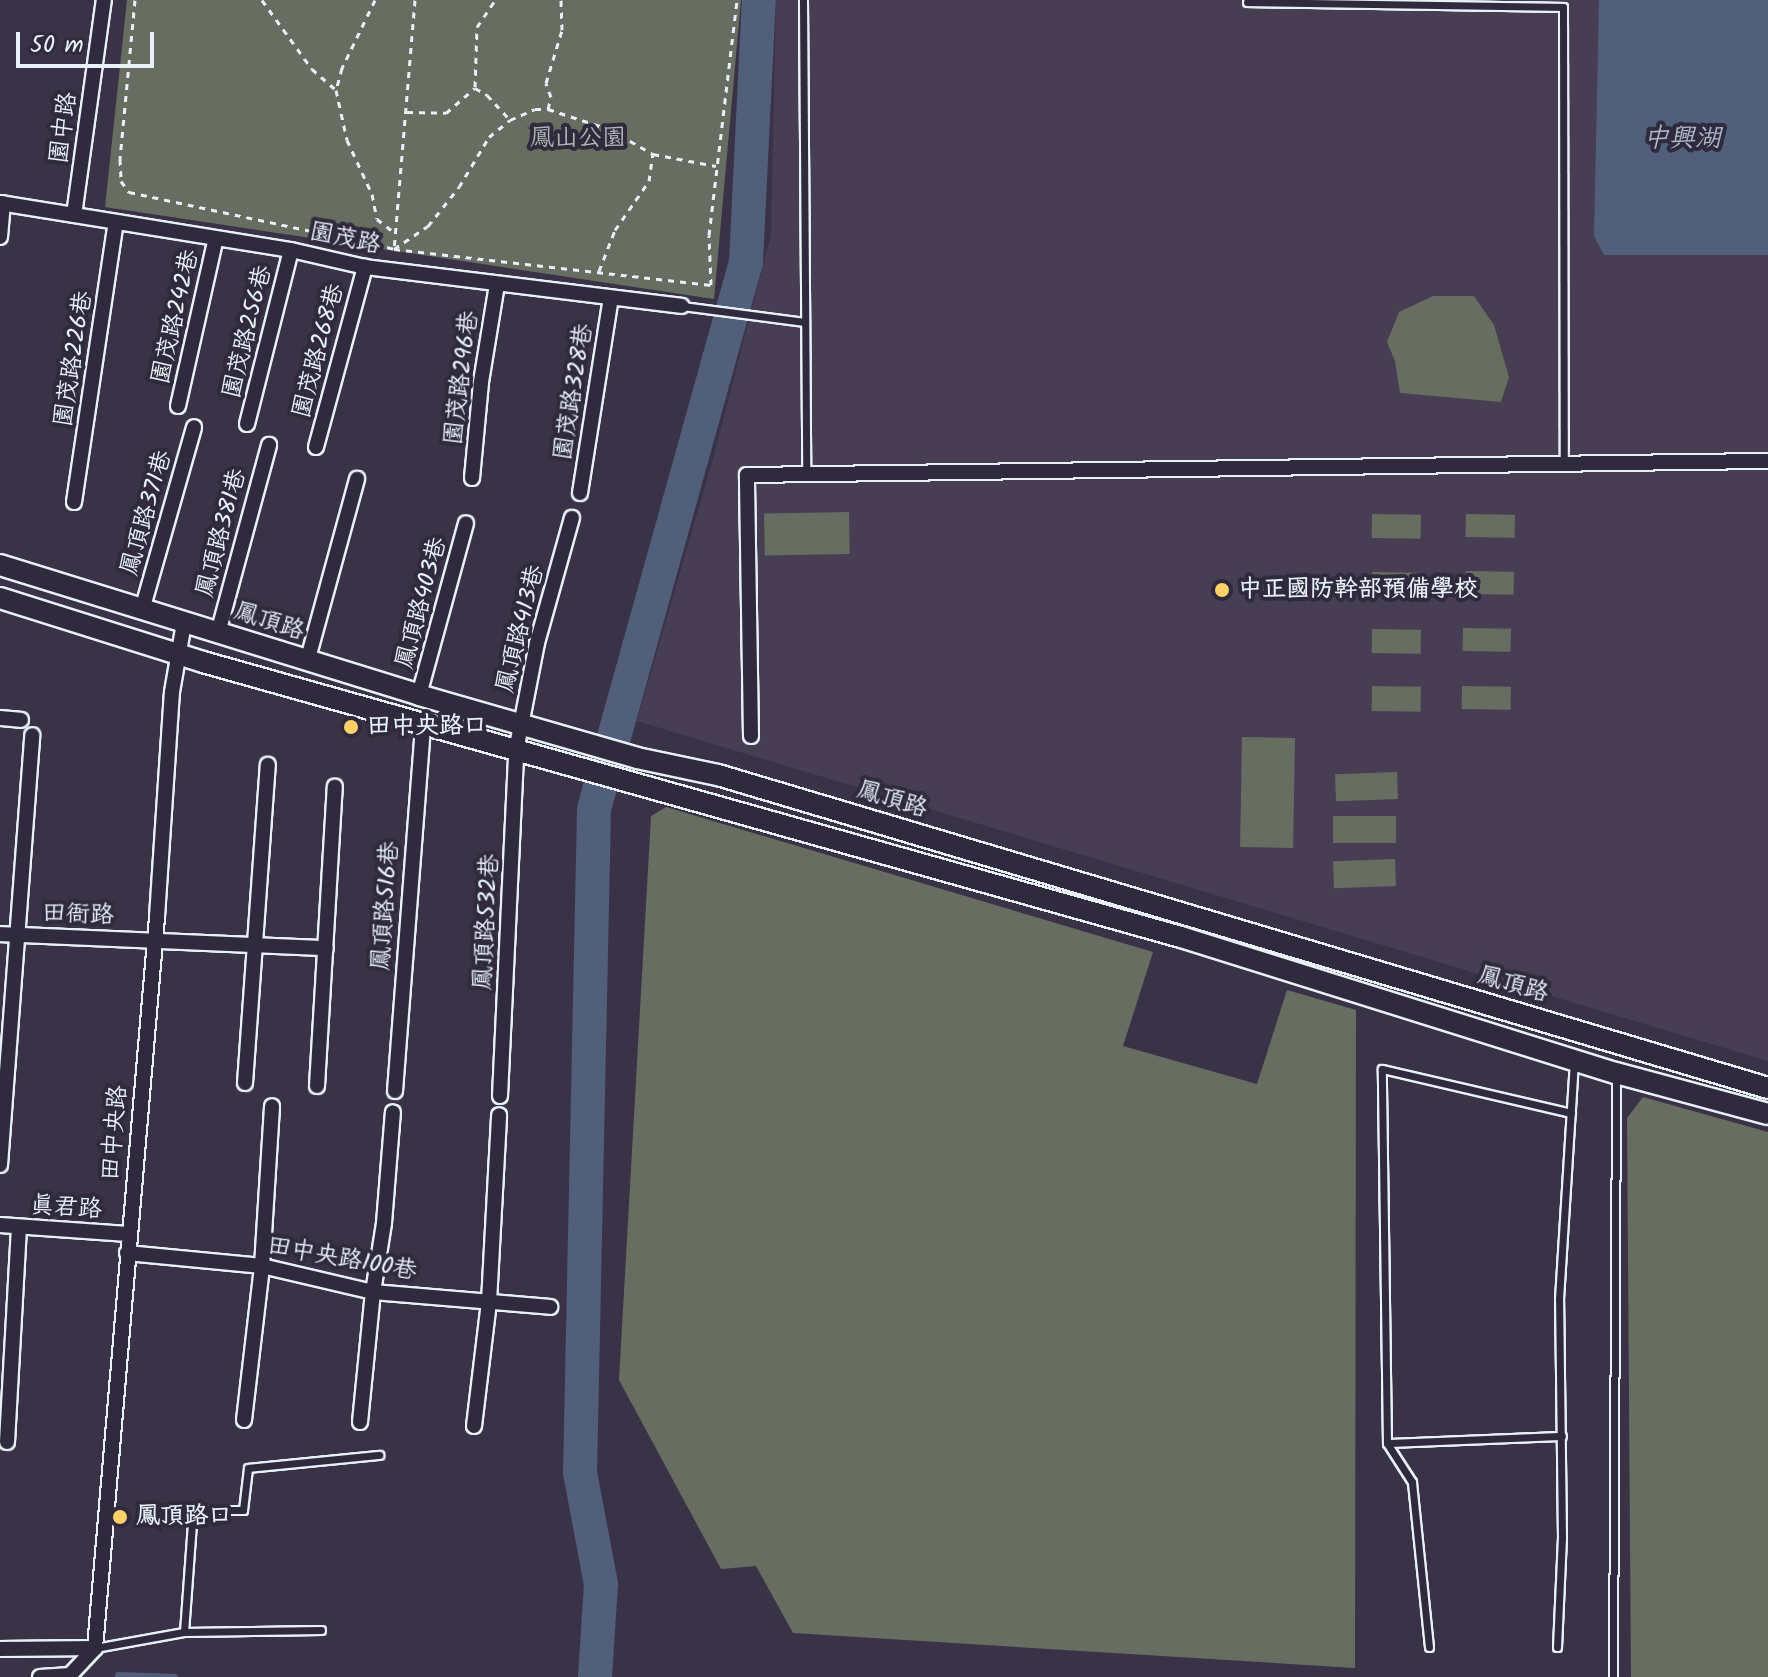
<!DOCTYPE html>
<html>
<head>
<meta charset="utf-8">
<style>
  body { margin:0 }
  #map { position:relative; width:1768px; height:1677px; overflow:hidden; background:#3a3347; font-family:Kalam,"LXGW WenKai TC",sans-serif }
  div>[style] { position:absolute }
  .built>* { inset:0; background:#473e54 }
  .green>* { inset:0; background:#676d60; transform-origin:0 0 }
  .water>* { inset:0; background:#515f7a }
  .stream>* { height:6px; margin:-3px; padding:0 3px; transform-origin:3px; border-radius:3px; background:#515f7a }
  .river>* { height:34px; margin:-17px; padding:0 17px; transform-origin:17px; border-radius:17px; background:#515f7a }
  .path>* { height:3px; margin-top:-1.5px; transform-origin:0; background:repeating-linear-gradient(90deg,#e8f1f8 0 6px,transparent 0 12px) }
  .roads { filter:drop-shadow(2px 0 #e8f1f8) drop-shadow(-2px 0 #e8f1f8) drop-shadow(0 2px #e8f1f8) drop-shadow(0 -2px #e8f1f8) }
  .service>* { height:7px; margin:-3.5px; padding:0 3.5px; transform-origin:3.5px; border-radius:3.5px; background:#2f2a3d }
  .minor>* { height:14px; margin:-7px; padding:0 7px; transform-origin:7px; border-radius:7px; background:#2f2a3d }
  .secondary>* { height:20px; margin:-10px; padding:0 10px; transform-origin:10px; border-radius:10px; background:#2f2a3d }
  .dots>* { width:22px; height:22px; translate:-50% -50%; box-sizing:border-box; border:4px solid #2f2a3d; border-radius:50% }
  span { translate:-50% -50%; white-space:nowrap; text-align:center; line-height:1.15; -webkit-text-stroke:8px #2f2a3d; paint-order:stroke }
  .street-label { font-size:24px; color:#e8f1f8 }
  .park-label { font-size:24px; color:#aeb6b4 }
  .poi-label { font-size:24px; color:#e8f1f8; font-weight:700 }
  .left { translate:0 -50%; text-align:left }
  .water-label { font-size:26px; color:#acb7c6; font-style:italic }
  .scale { position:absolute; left:16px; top:32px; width:138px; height:36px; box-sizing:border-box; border:4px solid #e8f1f8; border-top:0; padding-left:10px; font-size:24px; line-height:28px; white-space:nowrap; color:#e8f1f8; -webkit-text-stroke:6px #2f2a3d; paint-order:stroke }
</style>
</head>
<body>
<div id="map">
  <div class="built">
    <div style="clip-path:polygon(776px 0,1768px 0,1768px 1061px,637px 721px,713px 459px,771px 235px)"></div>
  </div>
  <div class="green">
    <div style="clip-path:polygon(127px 0,741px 0,714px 299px,105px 207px)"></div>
    <div style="clip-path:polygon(1433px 296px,1474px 296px,1494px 325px,1509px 377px,1501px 402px,1400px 393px,1395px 361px,1387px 342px,1399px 312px)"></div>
    <div style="left:849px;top:512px;width:42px;height:85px;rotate:89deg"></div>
    <div style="left:1372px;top:514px;width:49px;height:24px;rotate:1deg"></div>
    <div style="left:1466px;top:514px;width:49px;height:23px;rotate:1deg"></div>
    <div style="left:1466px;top:571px;width:48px;height:23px;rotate:1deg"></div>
    <div style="left:1372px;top:572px;width:49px;height:24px;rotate:1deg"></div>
    <div style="left:1463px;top:628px;width:48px;height:23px;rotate:1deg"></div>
    <div style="left:1372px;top:629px;width:49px;height:24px;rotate:1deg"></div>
    <div style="left:1372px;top:686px;width:49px;height:25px;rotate:1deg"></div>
    <div style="left:1462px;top:686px;width:49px;height:23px;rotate:1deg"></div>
    <div style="left:1242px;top:737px;width:53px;height:110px;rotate:1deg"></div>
    <div style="left:1397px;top:772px;width:27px;height:62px;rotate:88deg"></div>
    <div style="clip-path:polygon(666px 807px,1153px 952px,1123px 1046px,1257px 1084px,1287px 990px,1356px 1010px,1355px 1668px,793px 1633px,756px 1566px,721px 1569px,619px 1380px,651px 816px)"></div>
    <div style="left:1396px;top:816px;width:27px;height:63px;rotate:90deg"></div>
    <div style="left:1395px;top:859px;width:27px;height:62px;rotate:88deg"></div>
    <div style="clip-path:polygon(1643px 1097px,1768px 1132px,1768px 1677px,1631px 1677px,1627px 1118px)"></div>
  </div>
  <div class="water">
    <div style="clip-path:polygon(1599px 0,1768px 0,1768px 255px,1604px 255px,1594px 236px)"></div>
  </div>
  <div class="stream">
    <div style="left:118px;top:1675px;width:57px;rotate:2deg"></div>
  </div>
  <div class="river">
    <div style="left:595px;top:1677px;width:93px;rotate:-86.3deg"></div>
    <div style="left:601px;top:1584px;width:113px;rotate:-100.7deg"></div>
    <div style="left:580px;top:1473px;width:664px;rotate:-88.79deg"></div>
    <div style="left:594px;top:809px;width:568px;rotate:-74.47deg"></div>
    <div style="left:746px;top:262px;width:262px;rotate:-87.2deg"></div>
  </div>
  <div class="path">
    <div style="left:135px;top:0;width:160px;rotate:95.4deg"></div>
    <div style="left:120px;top:159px;width:22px;rotate:87deg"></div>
    <div style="left:121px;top:181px;width:14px;rotate:54deg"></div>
    <div style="left:129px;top:192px;width:271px;rotate:12.1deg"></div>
    <div style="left:394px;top:249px;width:319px;rotate:6.5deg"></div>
    <div style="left:711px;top:285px;width:50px;rotate:-92.3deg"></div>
    <div style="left:709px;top:235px;width:237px;rotate:-83.2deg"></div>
    <div style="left:262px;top:0;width:85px;rotate:54.1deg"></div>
    <div style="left:312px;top:69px;width:32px;rotate:41deg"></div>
    <div style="left:375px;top:0;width:76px;rotate:115.9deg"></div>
    <div style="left:342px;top:68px;width:23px;rotate:105deg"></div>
    <div style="left:336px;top:90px;width:51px;rotate:77.6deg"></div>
    <div style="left:347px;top:140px;width:60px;rotate:65.2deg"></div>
    <div style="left:372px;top:194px;width:25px;rotate:79deg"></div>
    <div style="left:377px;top:219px;width:24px;rotate:38deg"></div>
    <div style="left:415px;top:0;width:250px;rotate:94.8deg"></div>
    <div style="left:394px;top:249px;width:41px;rotate:-34.1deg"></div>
    <div style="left:428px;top:226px;width:50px;rotate:-51.5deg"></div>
    <div style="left:459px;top:187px;width:58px;rotate:-59deg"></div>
    <div style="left:489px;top:137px;width:27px;rotate:-39deg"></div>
    <div style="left:510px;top:120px;width:27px;rotate:-24deg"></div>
    <div style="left:535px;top:109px;width:13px"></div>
    <div style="left:548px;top:109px;width:64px;rotate:18.2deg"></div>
    <div style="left:609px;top:129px;width:51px;rotate:29.6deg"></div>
    <div style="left:653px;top:154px;width:64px;rotate:10.8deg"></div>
    <div style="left:475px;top:87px;width:60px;rotate:-88.1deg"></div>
    <div style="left:477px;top:27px;width:32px;rotate:-56deg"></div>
    <div style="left:548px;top:109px;width:12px;rotate:-76deg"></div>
    <div style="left:551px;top:97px;width:15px;rotate:-110deg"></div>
    <div style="left:546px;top:83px;width:55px;rotate:-73.2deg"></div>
    <div style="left:562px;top:30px;width:30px;rotate:-92deg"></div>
    <div style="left:407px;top:112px;width:39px;rotate:1deg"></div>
    <div style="left:446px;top:113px;width:38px;rotate:-41deg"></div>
    <div style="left:475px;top:88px;width:14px;rotate:30deg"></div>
    <div style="left:487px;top:95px;width:34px;rotate:47deg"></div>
    <div style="left:599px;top:271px;width:44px;rotate:-68.7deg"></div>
    <div style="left:615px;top:230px;width:60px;rotate:-55.2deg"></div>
    <div style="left:649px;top:181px;width:27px;rotate:-82deg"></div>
  </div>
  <div class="roads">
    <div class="service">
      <div style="left:803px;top:0;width:474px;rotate:89.6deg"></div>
      <div style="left:1247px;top:2px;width:316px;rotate:0.9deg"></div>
      <div style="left:1563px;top:7px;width:457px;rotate:89.9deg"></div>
      <div style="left:682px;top:306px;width:124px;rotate:7.4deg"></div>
      <div style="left:1387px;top:1443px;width:175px;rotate:-2.3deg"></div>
      <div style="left:184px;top:1632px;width:122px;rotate:-85.8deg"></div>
      <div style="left:193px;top:1510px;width:50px"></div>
      <div style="left:243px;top:1510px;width:42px;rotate:-83.2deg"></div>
      <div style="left:248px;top:1468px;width:132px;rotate:-5.7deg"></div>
      <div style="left:1429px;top:1647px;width:166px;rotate:-95.9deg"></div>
      <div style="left:1412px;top:1482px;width:46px;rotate:-122.7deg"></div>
      <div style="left:1387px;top:1443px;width:374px;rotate:-90.8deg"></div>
      <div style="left:1382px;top:1069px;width:194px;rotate:13.1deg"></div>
      <div style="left:1557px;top:1647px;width:109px;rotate:-87.4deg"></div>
      <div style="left:1562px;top:1538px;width:239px;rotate:-90.7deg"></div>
      <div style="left:1559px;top:1299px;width:237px;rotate:-86.4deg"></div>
      <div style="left:95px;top:1648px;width:90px;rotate:-10.2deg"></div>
      <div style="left:184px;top:1632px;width:137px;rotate:-0.8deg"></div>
      <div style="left:1613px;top:1677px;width:602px;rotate:-89.71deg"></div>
    </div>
    <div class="minor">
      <div style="left:0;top:203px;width:295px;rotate:9.2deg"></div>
      <div style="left:291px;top:250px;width:76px;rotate:12.9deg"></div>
      <div style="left:365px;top:267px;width:319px;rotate:7deg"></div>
      <div style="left:74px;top:215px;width:217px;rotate:-82.1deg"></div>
      <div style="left:0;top:237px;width:34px;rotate:-85deg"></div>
      <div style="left:178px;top:406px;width:172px;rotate:-77.3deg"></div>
      <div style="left:247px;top:424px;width:179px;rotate:-75.8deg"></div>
      <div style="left:316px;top:447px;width:187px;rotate:-74.8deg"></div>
      <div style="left:472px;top:478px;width:96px;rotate:-84.6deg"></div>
      <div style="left:481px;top:382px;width:99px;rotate:-80.7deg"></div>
      <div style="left:580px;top:493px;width:197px;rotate:-81deg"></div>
      <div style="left:74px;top:502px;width:283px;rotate:-81.5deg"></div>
      <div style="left:142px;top:610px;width:190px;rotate:-74.1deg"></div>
      <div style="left:218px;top:633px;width:195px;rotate:-74.8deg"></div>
      <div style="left:307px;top:662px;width:190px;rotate:-74.7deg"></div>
      <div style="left:419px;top:695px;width:178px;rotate:-74.7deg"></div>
      <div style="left:0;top:718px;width:21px;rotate:5deg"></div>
      <div style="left:751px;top:736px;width:261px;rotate:-90.9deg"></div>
      <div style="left:747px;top:475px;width:1021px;rotate:-0.79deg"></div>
      <div style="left:0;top:934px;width:326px;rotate:2.5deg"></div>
      <div style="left:245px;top:1083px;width:319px;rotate:-85.9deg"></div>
      <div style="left:317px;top:1086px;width:300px;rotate:-86.6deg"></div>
      <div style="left:395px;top:1091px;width:367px;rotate:-85.6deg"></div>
      <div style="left:500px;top:1096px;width:345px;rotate:-87.3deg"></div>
      <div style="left:516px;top:751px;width:110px;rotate:-79deg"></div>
      <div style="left:537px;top:643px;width:130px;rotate:-74.4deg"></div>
      <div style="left:0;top:1165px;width:431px;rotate:-85.7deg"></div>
      <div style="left:0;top:1225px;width:128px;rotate:4deg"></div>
      <div style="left:127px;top:1253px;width:136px;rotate:5.5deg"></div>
      <div style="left:262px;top:1266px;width:114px;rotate:13.2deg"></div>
      <div style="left:373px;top:1292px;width:178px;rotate:4.8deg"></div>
      <div style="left:244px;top:1420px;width:155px;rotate:-83.3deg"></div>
      <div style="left:262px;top:1266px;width:160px;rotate:-86.4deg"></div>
      <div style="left:360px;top:1422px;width:131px;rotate:-84.3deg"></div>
      <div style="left:373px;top:1292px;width:70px;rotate:-80.9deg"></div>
      <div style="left:384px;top:1223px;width:111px;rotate:-85.4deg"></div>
      <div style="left:474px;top:1426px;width:125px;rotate:-83.1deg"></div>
      <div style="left:489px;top:1302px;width:187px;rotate:-86.9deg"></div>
      <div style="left:7px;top:1442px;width:215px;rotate:-86.8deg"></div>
      <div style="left:95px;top:1648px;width:734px;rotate:-85.15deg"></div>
      <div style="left:157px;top:917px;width:225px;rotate:-86.2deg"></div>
      <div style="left:172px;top:692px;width:70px;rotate:-80.1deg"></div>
      <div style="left:0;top:1649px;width:95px;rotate:-0.6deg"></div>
      <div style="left:40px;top:1677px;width:30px;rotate:-4deg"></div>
      <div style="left:70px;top:1675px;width:37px;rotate:-47deg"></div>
    </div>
    <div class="secondary">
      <div style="left:0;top:565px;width:439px;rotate:17.2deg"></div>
      <div style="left:419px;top:695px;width:227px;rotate:16.1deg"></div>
      <div style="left:637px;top:758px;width:83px;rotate:11.9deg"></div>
      <div style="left:718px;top:775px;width:1096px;rotate:16.6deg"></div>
      <div style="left:0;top:598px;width:213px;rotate:17.5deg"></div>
      <div style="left:203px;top:662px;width:1016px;rotate:15.71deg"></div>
      <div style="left:1181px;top:937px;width:456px;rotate:17.4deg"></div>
      <div style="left:1616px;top:1073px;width:157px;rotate:15.1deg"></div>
    </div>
  </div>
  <div class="dots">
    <div style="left:1222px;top:590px;background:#ffd166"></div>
    <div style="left:351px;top:727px;background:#ffd166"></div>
    <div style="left:120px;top:1517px;background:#ffd166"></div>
  </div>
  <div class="street-label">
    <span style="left:64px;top:128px;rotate:-82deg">園中路</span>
    <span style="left:345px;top:239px;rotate:12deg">園茂路</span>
    <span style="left:176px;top:317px;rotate:-77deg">園茂路242巷</span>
    <span style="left:248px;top:332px;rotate:-76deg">園茂路256巷</span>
    <span style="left:319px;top:351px;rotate:-75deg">園茂路268巷</span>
    <span style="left:74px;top:359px;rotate:-81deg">園茂路226巷</span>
    <span style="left:462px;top:378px;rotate:-83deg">園茂路296巷</span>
    <span style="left:574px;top:392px;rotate:-81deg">園茂路328巷</span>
    <span style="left:147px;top:513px;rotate:-74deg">鳳頂路371巷</span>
    <span style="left:222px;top:533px;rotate:-75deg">鳳頂路381巷</span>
    <span style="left:422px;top:603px;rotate:-75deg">鳳頂路403巷</span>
    <span style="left:269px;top:622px;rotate:18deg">鳳頂路</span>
    <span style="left:521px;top:629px;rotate:-76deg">鳳頂路413巷</span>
    <span style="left:892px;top:800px;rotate:17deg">鳳頂路</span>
    <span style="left:386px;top:906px;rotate:-86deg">鳳頂路516巷</span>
    <span style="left:78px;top:915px;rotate:2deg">田衙路</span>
    <span style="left:487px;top:922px;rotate:-87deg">鳳頂路532巷</span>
    <span style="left:1513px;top:985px;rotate:16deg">鳳頂路</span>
    <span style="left:115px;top:1133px;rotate:-85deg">田中央路</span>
    <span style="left:66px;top:1208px;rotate:4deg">真君路</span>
    <span style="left:342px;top:1259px;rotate:10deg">田中央路100巷</span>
  </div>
  <div class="park-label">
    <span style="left:578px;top:139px">鳳山公園</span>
  </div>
  <div class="poi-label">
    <span class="left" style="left:1238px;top:590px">中正國防幹部預備學校</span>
    <span class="left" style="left:367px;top:727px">田中央路口</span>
    <span class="left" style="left:136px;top:1517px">鳳頂路口</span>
  </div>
  <div class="water-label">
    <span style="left:1682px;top:140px">中興湖</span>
  </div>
  <div class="scale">50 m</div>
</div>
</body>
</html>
